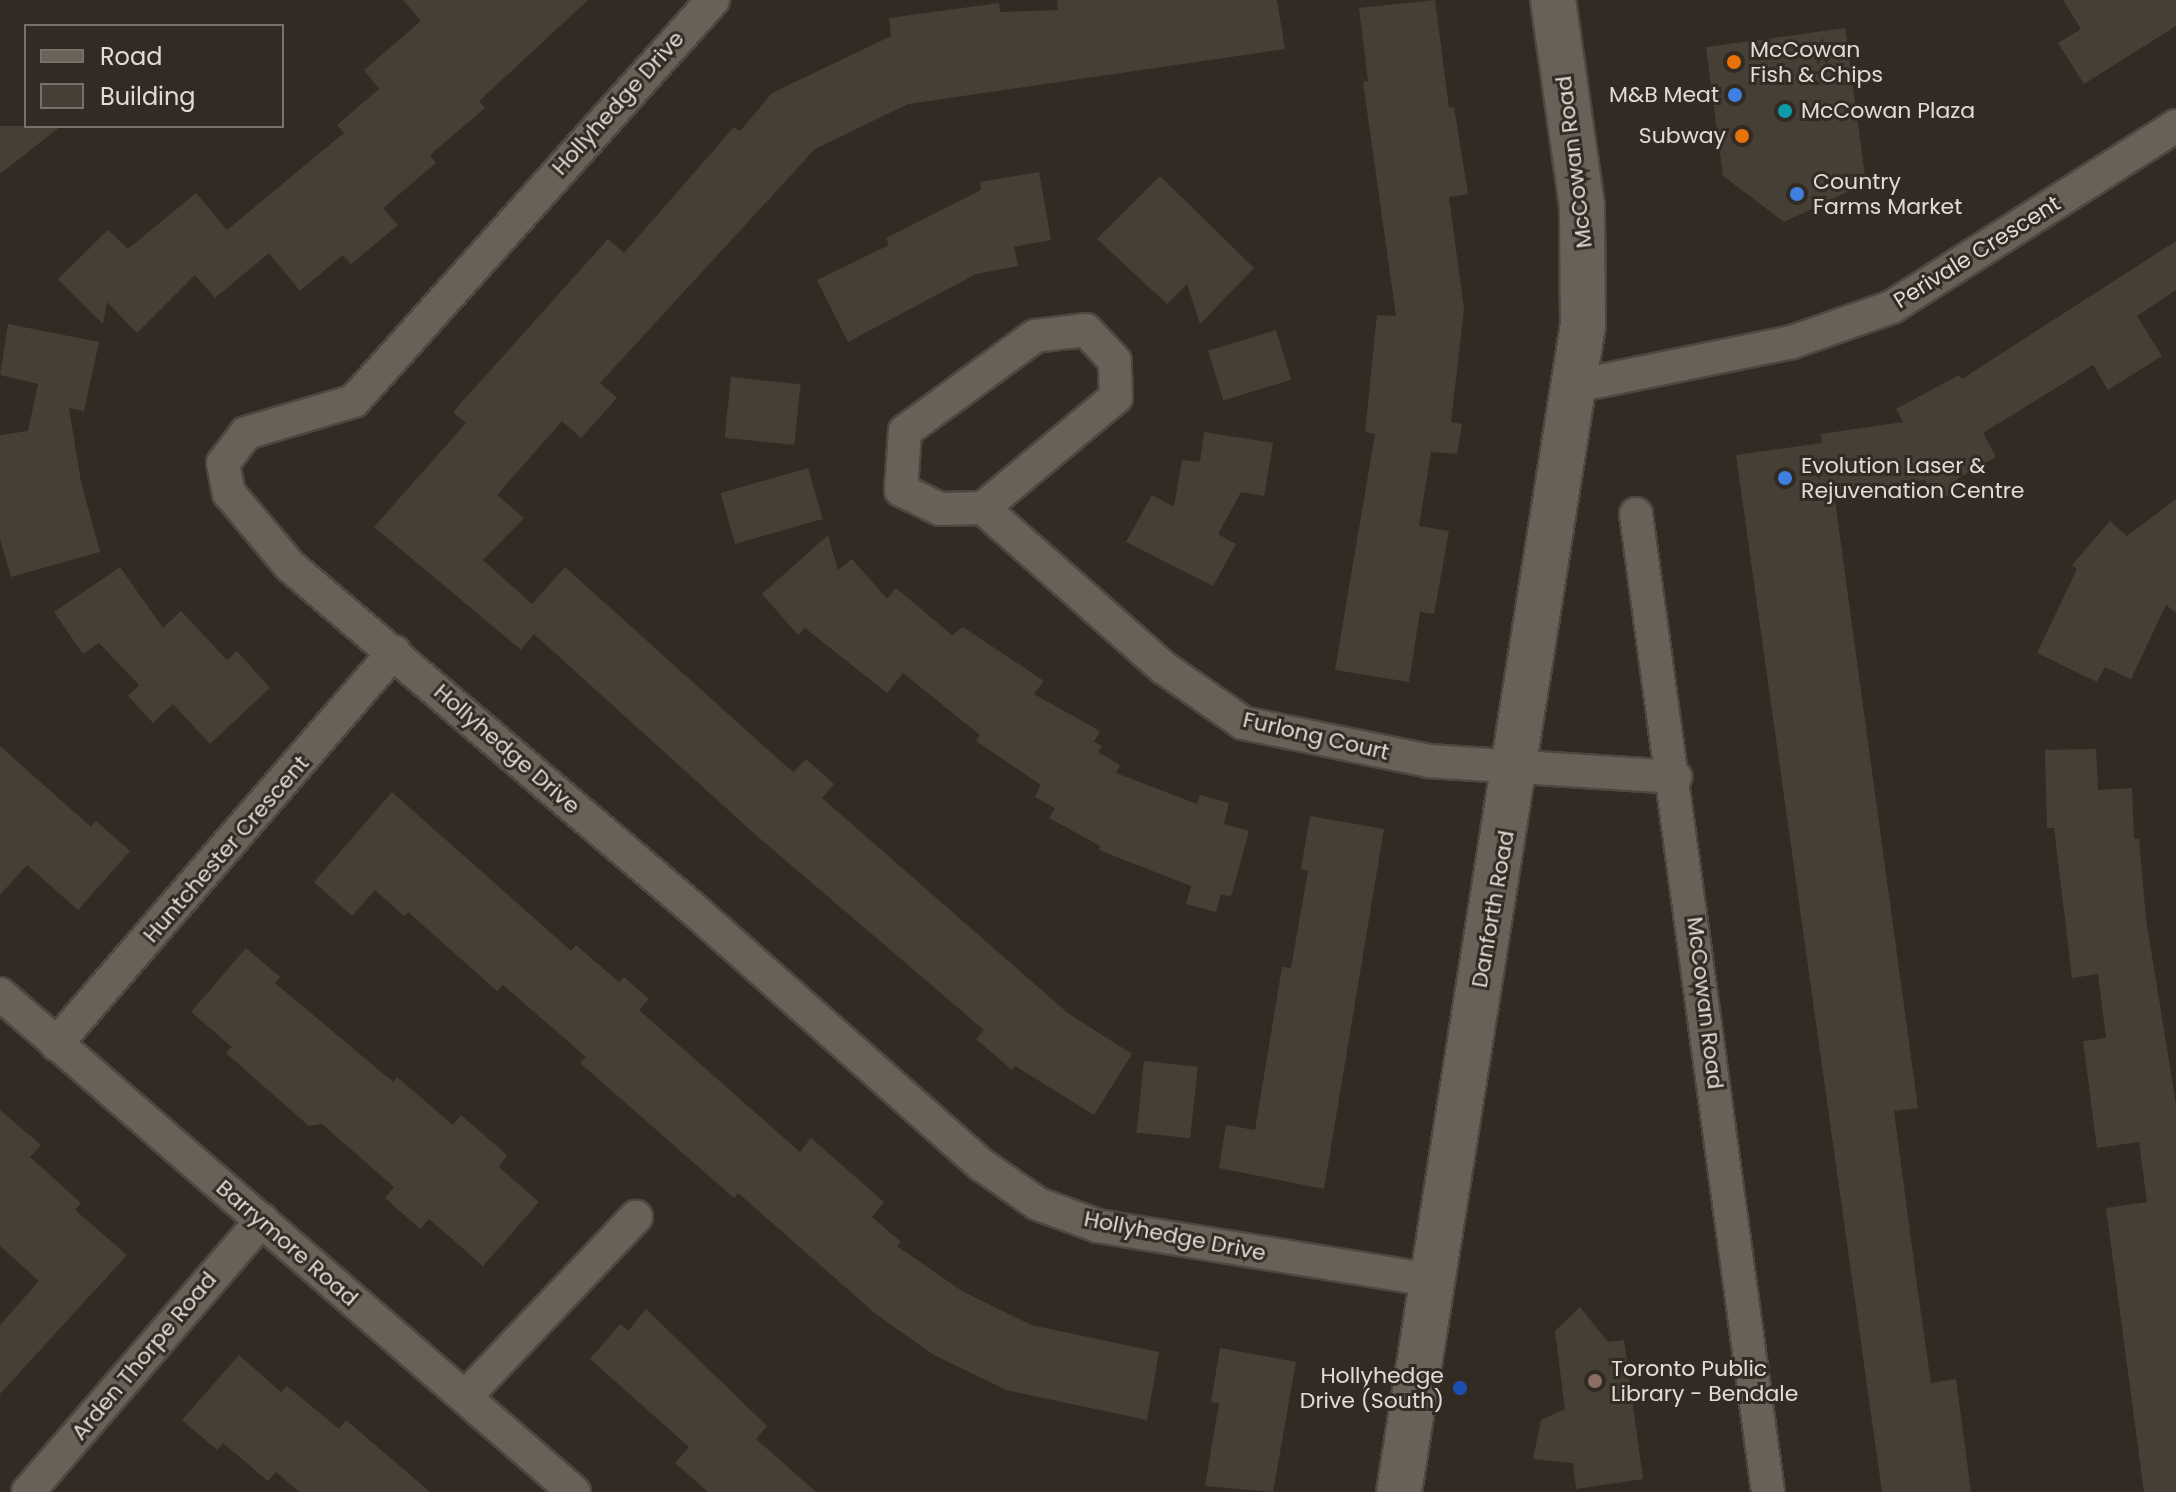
<!DOCTYPE html>
<html>
<head>
<meta charset="utf-8">
<style>
  body { margin:0 }
  #map { position:relative; width:2176px; height:1492px; overflow:hidden; background:#322b23; font-family:Poppins,sans-serif }
  div>[style] { position:absolute }
  .building>* { inset:0; background:#463f36; transform-origin:0 0 }
  .roads { filter:drop-shadow(2px 0 #4d4741) drop-shadow(-2px 0 #4d4741) drop-shadow(0 2px #4d4741) drop-shadow(0 -2px #4d4741) }
  .street>* { height:32px; margin:-16px; padding:0 16px; transform-origin:16px; border-radius:16px; background:#696158 }
  .secondary>* { height:44px; margin:-22px; padding:0 22px; transform-origin:22px; border-radius:22px; background:#696158 }
  .dots>* { width:22px; height:22px; translate:-50% -50%; box-sizing:border-box; border:4px solid #322b23; border-radius:50% }
  span { translate:-50% -50%; white-space:nowrap; text-align:center; line-height:1.15; -webkit-text-stroke:6px #322b23; paint-order:stroke }
  .poi-label { font-size:22px; color:#e0dbd6 }
  .left { translate:0 -50%; text-align:left }
  .right { translate:-100% -50%; text-align:right }
  .street-label { font-size:22px; color:#e0dbd6 }
  .legend { position:absolute; left:24px; top:24px; width:260px; height:104px; box-sizing:border-box; background:#322b23; border:2px solid #78716b; margin:0; padding:10px 14px; list-style:none; font-size:24px; color:#e0dbd6 }
  .legend li { display:flex; align-items:center; gap:16px; height:40px }
  .legend b { width:40px; border:2px solid #78716b }
</style>
</head>
<body>
<div id="map">
  <div class="building">
    <div style="clip-path:polygon(403px 0,588px 0,479px 101px,485px 108px,430px 155px,436px 163px,383px 208px,398px 225px,351px 264px,343px 255px,300px 291px,269px 253px,215px 298px,195px 275px,137px 333px,107px 302px,103px 324px,58px 279px,108px 230px,128px 249px,196px 193px,227px 230px,344px 133px,337px 125px,379px 89px,364px 70px,421px 21px)"></div>
    <div style="clip-path:polygon(1057px 0,1277px 0,1285px 49px,908px 104px,815px 149px,600px 383px,617px 398px,581px 438px,562px 421px,497px 495px,524px 518px,483px 560px,532px 604px,565px 567px,787px 767px,794px 772px,806px 759px,834px 784px,822px 798px,1069px 1014px,1132px 1054px,1094px 1115px,1015px 1066px,1012px 1070px,976px 1039px,984px 1030px,757px 836px,534px 634px,521px 650px,374px 527px,466px 423px,453px 412px,608px 239px,624px 253px,734px 127px,740px 131px,772px 93px,891px 36px,889px 18px,999px 3px,1000px 12px,1058px 10px)"></div>
    <div style="clip-path:polygon(1435px 0,1449px 108px,1454px 107px,1468px 194px,1449px 197px,1464px 309px,1451px 422px,1462px 424px,1457px 454px,1431px 452px,1419px 526px,1449px 531px,1434px 614px,1420px 612px,1409px 682px,1335px 670px,1375px 434px,1365px 432px,1377px 315px,1396px 316px,1363px 82px,1368px 81px,1359px 8px)"></div>
    <div style="clip-path:polygon(2063px 0,2176px 0,2176px 26px,2084px 84px,2058px 43px,2081px 29px)"></div>
    <div style="clip-path:polygon(1845px 28px,1866px 183px,1784px 222px,1723px 176px,1706px 47px)"></div>
    <div style="clip-path:polygon(0 126px,61px 126px,0 174px)"></div>
    <div style="clip-path:polygon(1039px 172px,1051px 240px,1014px 247px,1018px 266px,976px 274px,848px 342px,817px 280px,889px 245px,886px 238px,981px 190px,980px 182px)"></div>
    <div style="clip-path:polygon(1160px 176px,1254px 268px,1200px 324px,1187px 284px,1167px 304px,1097px 239px)"></div>
    <div style="clip-path:polygon(2176px 241px,2176px 290px,2137px 316px,2162px 356px,2108px 390px,2093px 365px,1983px 433px,1996px 457px,1957px 479px,1962px 488px,1937px 501px,1925px 480px,1834px 493px,1918px 1108px,1894px 1111px,1917px 1285px,1931px 1383px,1956px 1379px,1971px 1492px,1882px 1492px,1736px 455px,1822px 443px,1821px 434px,1903px 422px,1896px 409px,1959px 375px,1962px 379px)"></div>
    <div style="clip-path:polygon(8px 324px,99px 342px,84px 411px,69px 408px,81px 482px,100px 552px,11px 577px,0 539px,0 435px,28px 431px,38px 384px,0 375px)"></div>
    <div style="left:1276px;top:330px;width:52px;height:71px;rotate:73deg"></div>
    <div style="left:731px;top:377px;width:70px;height:61px;rotate:6deg"></div>
    <div style="clip-path:polygon(1204px 432px,1273px 443px,1264px 496px,1241px 492px,1218px 534px,1236px 544px,1213px 586px,1126px 542px,1152px 495px,1174px 507px,1182px 460px,1200px 462px)"></div>
    <div style="left:808px;top:468px;width:53px;height:91px;rotate:74deg"></div>
    <div style="clip-path:polygon(2176px 499px,2176px 613px,2166px 605px,2131px 679px,2105px 667px,2097px 682px,2037px 653px,2077px 569px,2072px 565px,2110px 521px,2127px 536px)"></div>
    <div style="clip-path:polygon(828px 535px,838px 570px,852px 559px,887px 599px,896px 588px,952px 635px,963px 627px,1044px 681px,1034px 694px,1100px 731px,1094px 742px,1102px 746px,1098px 752px,1120px 765px,1116px 773px,1197px 804px,1200px 795px,1229px 803px,1224px 824px,1249px 831px,1231px 897px,1221px 894px,1216px 912px,1186px 904px,1191px 886px,1099px 850px,1100px 846px,1049px 818px,1055px 808px,1035px 797px,1041px 785px,976px 741px,980px 735px,903px 673px,887px 693px,805px 628px,798px 635px,762px 594px)"></div>
    <div style="clip-path:polygon(120px 567px,163px 628px,181px 611px,227px 660px,237px 651px,270px 688px,210px 744px,173px 704px,153px 723px,128px 696px,139px 685px,99px 643px,83px 654px,54px 612px)"></div>
    <div style="clip-path:polygon(0 746px,91px 827px,96px 821px,130px 851px,78px 910px,27px 865px,0 895px)"></div>
    <div style="clip-path:polygon(2096px 749px,2098px 790px,2132px 788px,2134px 839px,2139px 838px,2146px 919px,2176px 1104px,2176px 1492px,2144px 1492px,2106px 1208px,2147px 1202px,2139px 1142px,2097px 1148px,2083px 1041px,2106px 1038px,2098px 974px,2072px 978px,2054px 828px,2047px 828px,2045px 750px)"></div>
    <div style="clip-path:polygon(392px 792px,571px 951px,576px 945px,619px 982px,624px 977px,649px 999px,639px 1010px,800px 1152px,811px 1138px,884px 1202px,872px 1217px,901px 1242px,897px 1246px,962px 1291px,1031px 1325px,1159px 1352px,1147px 1420px,1006px 1390px,934px 1355px,877px 1315px,738px 1193px,734px 1198px,580px 1063px,586px 1057px,503px 985px,497px 991px,408px 912px,404px 916px,375px 890px,352px 916px,314px 882px)"></div>
    <div style="clip-path:polygon(1310px 816px,1384px 829px,1324px 1189px,1219px 1168px,1226px 1125px,1255px 1130px,1282px 967px,1291px 968px,1308px 871px,1301px 869px)"></div>
    <div style="clip-path:polygon(246px 948px,280px 977px,275px 983px,393px 1082px,397px 1077px,453px 1125px,461px 1115px,507px 1155px,499px 1167px,539px 1202px,483px 1266px,429px 1219px,420px 1229px,385px 1198px,394px 1187px,322px 1124px,309px 1126px,226px 1053px,232px 1047px,191px 1012px)"></div>
    <div style="left:1144px;top:1061px;width:54px;height:72px;rotate:6deg"></div>
    <div style="clip-path:polygon(0 1110px,41px 1145px,30px 1157px,81px 1203px,75px 1210px,127px 1255px,0 1394px,0 1325px,39px 1281px,0 1246px)"></div>
    <div style="clip-path:polygon(1580px 1307px,1608px 1342px,1624px 1340px,1643px 1479px,1576px 1489px,1573px 1463px,1533px 1459px,1541px 1420px,1565px 1409px,1555px 1331px)"></div>
    <div style="clip-path:polygon(646px 1309px,767px 1426px,756px 1439px,816px 1492px,708px 1492px,675px 1463px,689px 1447px,590px 1359px,620px 1324px,628px 1331px)"></div>
    <div style="clip-path:polygon(1220px 1348px,1296px 1362px,1273px 1492px,1205px 1486px,1219px 1403px,1211px 1402px)"></div>
    <div style="clip-path:polygon(239px 1355px,281px 1392px,287px 1386px,339px 1429px,346px 1420px,430px 1492px,299px 1492px,276px 1472px,268px 1481px,223px 1443px,217px 1450px,182px 1420px)"></div>
  </div>
  <div class="roads">
    <div class="street">
      <div style="left:713px;top:0;width:538px;rotate:131.84deg"></div>
      <div style="left:354px;top:401px;width:113px;rotate:163.5deg"></div>
      <div style="left:246px;top:433px;width:38px;rotate:127deg"></div>
      <div style="left:223px;top:463px;width:31px;rotate:79deg"></div>
      <div style="left:229px;top:493px;width:95px;rotate:50.1deg"></div>
      <div style="left:290px;top:566px;width:526px;rotate:40.38deg"></div>
      <div style="left:691px;top:907px;width:389px;rotate:41.6deg"></div>
      <div style="left:982px;top:1165px;width:68px;rotate:34.9deg"></div>
      <div style="left:1038px;top:1204px;width:64px;rotate:20.1deg"></div>
      <div style="left:1098px;top:1226px;width:336px;rotate:9.2deg"></div>
      <div style="left:1576px;top:386px;width:220px;rotate:-11.5deg"></div>
      <div style="left:1792px;top:342px;width:106px;rotate:-19.3deg"></div>
      <div style="left:1892px;top:307px;width:337px;rotate:-32.5deg"></div>
      <div style="left:983px;top:508px;width:173px;rotate:-39.8deg"></div>
      <div style="left:1116px;top:397px;width:36px;rotate:-92deg"></div>
      <div style="left:1115px;top:361px;width:42px;rotate:-133.1deg"></div>
      <div style="left:1086px;top:330px;width:51px;rotate:173.3deg"></div>
      <div style="left:1035px;top:336px;width:161px;rotate:143.8deg"></div>
      <div style="left:905px;top:431px;width:59px;rotate:93.9deg"></div>
      <div style="left:901px;top:490px;width:43px;rotate:26deg"></div>
      <div style="left:940px;top:509px;width:43px;rotate:-1.3deg"></div>
      <div style="left:983px;top:508px;width:242px;rotate:41.5deg"></div>
      <div style="left:1164px;top:668px;width:96px;rotate:34.8deg"></div>
      <div style="left:1243px;top:723px;width:190px;rotate:11.5deg"></div>
      <div style="left:1429px;top:761px;width:247px;rotate:3.7deg"></div>
      <div style="left:1636px;top:514px;width:987px;rotate:82.31deg"></div>
      <div style="left:0;top:994px;width:760px;rotate:40.94deg"></div>
      <div style="left:56px;top:1044px;width:518px;rotate:-49.23deg"></div>
      <div style="left:466px;top:1396px;width:247px;rotate:-46.5deg"></div>
      <div style="left:28px;top:1492px;width:359px;rotate:-49.3deg"></div>
    </div>
    <div class="secondary">
      <div style="left:1399px;top:1492px;width:1181px;rotate:-81.04deg"></div>
      <div style="left:1583px;top:325px;width:119px;rotate:-90.5deg"></div>
      <div style="left:1582px;top:206px;width:208px;rotate:-98deg"></div>
    </div>
  </div>
  <div class="dots">
    <div style="left:1734px;top:62px;background:#e8710a"></div>
    <div style="left:1735px;top:95px;background:#3f7fe0"></div>
    <div style="left:1785px;top:111px;background:#0f9aa8"></div>
    <div style="left:1742px;top:136px;background:#e8710a"></div>
    <div style="left:1797px;top:194px;background:#3f7fe0"></div>
    <div style="left:1785px;top:478px;background:#3f7fe0"></div>
    <div style="left:1595px;top:1381px;background:#8d6e63"></div>
    <div style="left:1460px;top:1388px;background:#1a4fb4"></div>
  </div>
  <div class="poi-label">
    <span class="left" style="left:1750px;top:62px">McCowan<br>Fish &amp; Chips</span>
    <span class="right" style="left:1719px;top:95px">M&amp;B Meat</span>
    <span class="left" style="left:1801px;top:111px">McCowan Plaza</span>
    <span class="right" style="left:1726px;top:136px">Subway</span>
    <span class="left" style="left:1813px;top:194px">Country<br>Farms Market</span>
    <span class="left" style="left:1801px;top:478px">Evolution Laser &amp;<br>Rejuvenation Centre</span>
    <span class="left" style="left:1611px;top:1381px">Toronto Public<br>Library - Bendale</span>
    <span class="right" style="left:1444px;top:1388px">Hollyhedge<br>Drive (South)</span>
  </div>
  <div class="street-label">
    <span style="left:618px;top:103px;rotate:-48deg">Hollyhedge Drive</span>
    <span style="left:1574px;top:162px;rotate:-97deg">McCowan Road</span>
    <span style="left:1977px;top:252px;rotate:-32deg">Perivale Crescent</span>
    <span style="left:1316px;top:736px;rotate:13deg">Furlong Court</span>
    <span style="left:507px;top:749px;rotate:41deg">Hollyhedge Drive</span>
    <span style="left:226px;top:849px;rotate:-49deg">Huntchester Crescent</span>
    <span style="left:1493px;top:909px;rotate:-80deg">Danforth Road</span>
    <span style="left:1705px;top:1003px;rotate:83deg">McCowan Road</span>
    <span style="left:1175px;top:1236px;rotate:11deg">Hollyhedge Drive</span>
    <span style="left:287px;top:1243px;rotate:41deg">Barrymore Road</span>
    <span style="left:144px;top:1356px;rotate:-50deg">Arden Thorpe Road</span>
  </div>
  <ul class="legend">
  <li><b style="height:10px;background:#696158"></b>Road</li>
  <li><b style="height:22px;background:#463f36"></b>Building</li>
  </ul>
</div>
</body>
</html>
